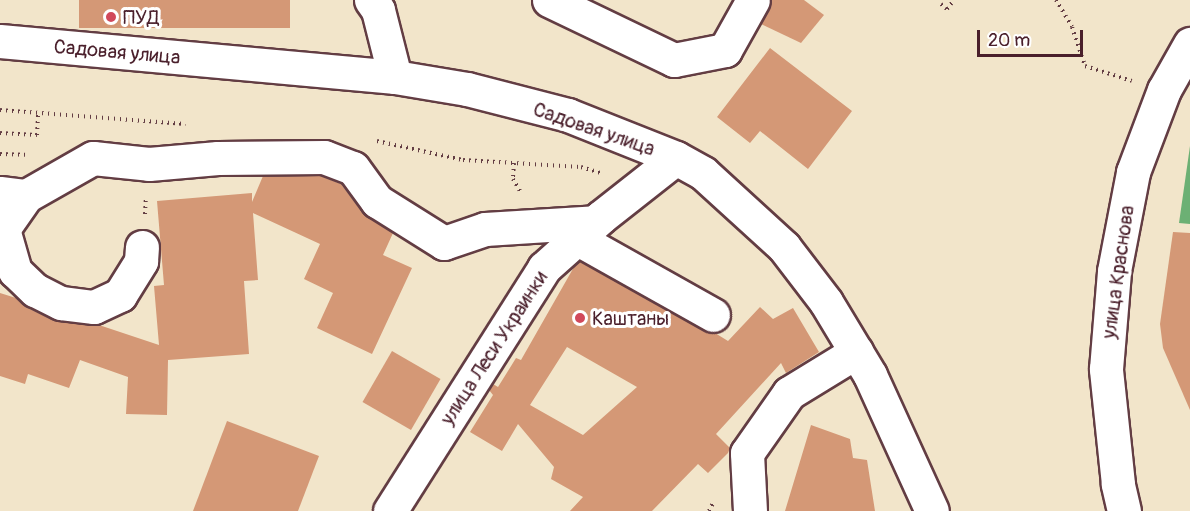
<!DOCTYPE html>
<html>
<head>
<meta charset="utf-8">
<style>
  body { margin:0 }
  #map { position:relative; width:1190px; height:511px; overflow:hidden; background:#f2e5ca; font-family:Pangolin,sans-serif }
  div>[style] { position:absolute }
  .forest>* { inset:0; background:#6cb074 }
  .building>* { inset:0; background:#d49876; transform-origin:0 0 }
  .path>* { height:4px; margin-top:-2px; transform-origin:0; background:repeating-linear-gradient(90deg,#633d43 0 1.5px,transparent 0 6px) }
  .roads { filter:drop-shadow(2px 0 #633d43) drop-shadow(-2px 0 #633d43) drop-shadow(0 2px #633d43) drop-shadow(0 -2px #633d43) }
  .minor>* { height:33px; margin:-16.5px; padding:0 16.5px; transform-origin:16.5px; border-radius:16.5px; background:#fff }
  .major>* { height:33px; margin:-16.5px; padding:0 16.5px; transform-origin:16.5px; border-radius:16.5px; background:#fff }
  .dots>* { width:16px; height:16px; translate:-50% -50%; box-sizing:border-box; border:3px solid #fff; border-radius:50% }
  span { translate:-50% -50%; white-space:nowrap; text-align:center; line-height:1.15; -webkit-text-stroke:6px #fff; paint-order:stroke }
  .poi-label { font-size:20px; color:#4a1f2b }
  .left { translate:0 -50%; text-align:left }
  .street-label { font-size:20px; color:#4a1f2b }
  .scale { position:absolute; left:977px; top:30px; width:106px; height:27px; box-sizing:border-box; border:3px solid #4a1f2b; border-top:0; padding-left:8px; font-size:18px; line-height:21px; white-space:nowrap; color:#4a1f2b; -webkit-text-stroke:4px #fff; paint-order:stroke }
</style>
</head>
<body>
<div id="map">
  <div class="forest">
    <div style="clip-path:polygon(1190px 146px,1190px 224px,1179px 223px)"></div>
  </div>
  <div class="building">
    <div style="left:79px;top:0;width:211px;height:28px"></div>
    <div style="clip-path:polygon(772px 0,804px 0,824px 15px,801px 43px,761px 24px)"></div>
    <div style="clip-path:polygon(770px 48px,852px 111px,808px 169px,760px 131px,750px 143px,717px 117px)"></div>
    <div style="clip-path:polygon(263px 176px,321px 176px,341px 184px,362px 212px,393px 233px,383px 255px,412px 268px,372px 354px,317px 328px,333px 293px,304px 279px,320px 244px,253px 213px,258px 280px,244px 281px,249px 354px,168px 360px,167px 415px,126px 414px,128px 377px,80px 360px,69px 388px,28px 374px,25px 384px,0 376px,0 293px,16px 298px,26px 307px,53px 320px,99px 325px,159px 345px,154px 286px,164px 285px,157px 201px,252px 193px,252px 202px)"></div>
    <div style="clip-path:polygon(1173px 232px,1190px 233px,1190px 410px,1163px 348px,1160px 324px)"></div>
    <div style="clip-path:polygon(evenodd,579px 261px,704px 331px,715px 333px,728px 341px,760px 307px,773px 319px,793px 308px,819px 352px,786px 373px,781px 363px,716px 434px,730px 448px,728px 453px,708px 473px,698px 464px,652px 511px,570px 511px,583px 497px,551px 479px,554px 467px,518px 424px,502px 451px,470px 432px,493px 395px,489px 390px,493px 384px,498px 387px,516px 358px,521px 360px,574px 267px,579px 261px,567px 347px,637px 387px,583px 435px,530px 405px,567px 347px)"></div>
    <div style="left:392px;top:351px;width:56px;height:59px;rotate:30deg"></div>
    <div style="clip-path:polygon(227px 421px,319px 456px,298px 511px,193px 511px)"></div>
    <div style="clip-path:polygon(811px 425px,850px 439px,853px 458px,867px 460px,875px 511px,785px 511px)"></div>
  </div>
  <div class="path">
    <div style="left:1056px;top:0;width:31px;rotate:59deg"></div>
    <div style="left:1072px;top:27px;width:41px;rotate:71.6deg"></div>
    <div style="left:1085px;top:66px;width:49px;rotate:17.7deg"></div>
    <div style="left:941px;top:4px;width:8px;rotate:40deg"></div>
    <div style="left:947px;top:9px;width:11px;rotate:-52deg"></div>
    <div style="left:0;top:110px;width:186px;rotate:4.3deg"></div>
    <div style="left:0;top:133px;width:37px;rotate:3deg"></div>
    <div style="left:37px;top:135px;width:21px;rotate:-87deg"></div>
    <div style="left:377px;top:141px;width:88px;rotate:12.5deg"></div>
    <div style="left:463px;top:160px;width:118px;rotate:3.4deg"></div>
    <div style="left:581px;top:167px;width:21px;rotate:17deg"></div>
    <div style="left:0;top:154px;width:25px;rotate:2deg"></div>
    <div style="left:514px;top:163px;width:16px;rotate:94deg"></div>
    <div style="left:513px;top:179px;width:14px;rotate:60deg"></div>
    <div style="left:145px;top:214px;width:17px;rotate:-87deg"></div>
    <div style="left:709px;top:511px;width:11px;rotate:-63deg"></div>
  </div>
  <div class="roads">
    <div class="minor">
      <div style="left:371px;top:0;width:12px;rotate:55deg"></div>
      <div style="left:378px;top:10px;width:69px;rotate:75.8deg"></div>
      <div style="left:549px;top:0;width:139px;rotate:25.6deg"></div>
      <div style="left:674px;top:60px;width:52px;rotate:-11.1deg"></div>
      <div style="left:725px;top:50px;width:57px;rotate:-60.8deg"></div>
      <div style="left:0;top:193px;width:26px;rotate:7deg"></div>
      <div style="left:26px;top:196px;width:77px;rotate:-29.6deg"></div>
      <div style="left:93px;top:158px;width:56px;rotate:6.1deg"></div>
      <div style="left:149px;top:164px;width:69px;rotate:-5deg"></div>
      <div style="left:218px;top:158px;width:106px;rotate:-0.5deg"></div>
      <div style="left:324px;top:157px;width:31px;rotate:21deg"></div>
      <div style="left:353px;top:168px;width:41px;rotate:54deg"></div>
      <div style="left:377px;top:201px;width:79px;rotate:32.1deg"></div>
      <div style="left:444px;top:243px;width:43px;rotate:-18.9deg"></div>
      <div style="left:485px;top:229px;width:110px;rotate:-3.6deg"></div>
      <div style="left:26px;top:196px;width:40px;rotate:124.9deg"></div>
      <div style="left:3px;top:229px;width:44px;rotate:74.1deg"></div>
      <div style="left:15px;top:271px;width:28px;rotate:44deg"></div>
      <div style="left:35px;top:290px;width:29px;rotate:27deg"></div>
      <div style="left:61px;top:303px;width:33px;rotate:7deg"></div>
      <div style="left:94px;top:307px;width:29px;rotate:-25deg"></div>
      <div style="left:120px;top:295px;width:40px;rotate:-58deg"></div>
      <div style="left:141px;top:261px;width:14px;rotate:-86deg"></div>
      <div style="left:576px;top:238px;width:157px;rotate:29.3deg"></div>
      <div style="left:390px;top:511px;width:288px;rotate:-57.6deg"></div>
      <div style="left:544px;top:268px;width:76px;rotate:-41.8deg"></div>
      <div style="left:601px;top:217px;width:95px;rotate:-38.2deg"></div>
      <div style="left:750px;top:511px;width:58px;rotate:-93deg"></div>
      <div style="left:747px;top:453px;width:73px;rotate:-55deg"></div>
      <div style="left:789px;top:393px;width:79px;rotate:-31.5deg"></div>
      <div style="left:1124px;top:511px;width:28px;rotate:-103deg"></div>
      <div style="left:1118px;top:484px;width:116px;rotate:-96deg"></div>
      <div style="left:1106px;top:369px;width:98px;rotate:-85.3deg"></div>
      <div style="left:1114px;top:271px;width:101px;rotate:-79.1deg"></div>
      <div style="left:1133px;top:172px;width:88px;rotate:-69.3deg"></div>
      <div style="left:1164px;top:90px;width:53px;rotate:-60.5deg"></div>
    </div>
    <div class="major">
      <div style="left:0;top:41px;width:397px;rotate:5.2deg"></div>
      <div style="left:395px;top:77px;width:73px;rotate:9.5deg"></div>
      <div style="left:467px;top:89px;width:104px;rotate:14.4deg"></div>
      <div style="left:568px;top:115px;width:116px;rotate:21.7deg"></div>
      <div style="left:676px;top:158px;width:31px;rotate:29deg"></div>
      <div style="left:703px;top:173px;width:110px;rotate:42.4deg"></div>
      <div style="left:784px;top:247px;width:69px;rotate:52.6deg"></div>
      <div style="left:826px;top:302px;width:85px;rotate:58.9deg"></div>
      <div style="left:870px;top:375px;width:149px;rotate:65.5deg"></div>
    </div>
  </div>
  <div class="dots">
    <div style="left:111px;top:17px;background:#d1495b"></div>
    <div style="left:580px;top:318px;background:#d1495b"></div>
  </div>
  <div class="poi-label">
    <span class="left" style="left:123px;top:17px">ПУД</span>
    <span class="left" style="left:592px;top:318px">Каштаны</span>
  </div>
  <div class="street-label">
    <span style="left:117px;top:52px;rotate:5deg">Садовая улица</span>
    <span style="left:594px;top:129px;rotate:19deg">Садовая улица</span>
    <span style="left:1118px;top:272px;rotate:-82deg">улица Краснова</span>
    <span style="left:494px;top:348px;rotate:-57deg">улица Леси Украинки</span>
  </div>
  <div class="scale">20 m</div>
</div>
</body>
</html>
